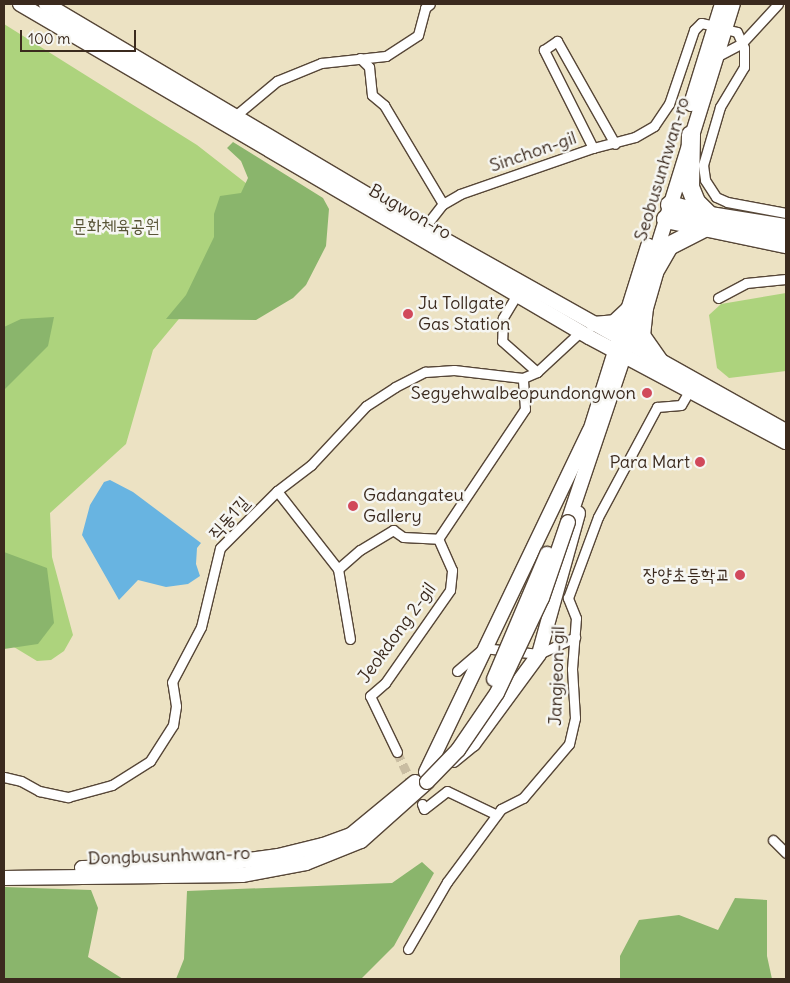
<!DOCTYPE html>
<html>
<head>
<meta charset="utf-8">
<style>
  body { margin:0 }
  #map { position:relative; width:790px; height:983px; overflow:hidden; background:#ece2c3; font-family:Delius,"Poor Story",sans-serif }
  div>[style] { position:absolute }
  .green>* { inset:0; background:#add37d }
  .forest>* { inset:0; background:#8ab56c }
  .water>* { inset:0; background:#68b4e1 }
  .street-tunnel>* { height:9px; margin-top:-4.5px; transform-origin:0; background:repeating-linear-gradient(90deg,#c9bda2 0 9px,transparent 0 13.5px) }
  .roads { filter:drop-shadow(1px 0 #564637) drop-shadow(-1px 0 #564637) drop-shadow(0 1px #564637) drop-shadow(0 -1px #564637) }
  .street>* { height:9px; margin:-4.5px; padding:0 4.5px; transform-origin:4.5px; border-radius:4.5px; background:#fff }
  .secondary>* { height:14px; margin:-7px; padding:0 7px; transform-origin:7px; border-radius:7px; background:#fff }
  .highway>* { height:18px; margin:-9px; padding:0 9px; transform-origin:9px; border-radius:9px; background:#fff }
  .bridges { filter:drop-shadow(1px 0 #564637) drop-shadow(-1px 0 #564637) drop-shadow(0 1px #564637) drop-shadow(0 -1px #564637) }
  .secondary-bridge>* { height:14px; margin:-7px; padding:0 7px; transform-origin:7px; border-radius:7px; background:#fff }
  .dots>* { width:14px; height:14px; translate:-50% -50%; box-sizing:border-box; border:2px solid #f6f6f2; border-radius:50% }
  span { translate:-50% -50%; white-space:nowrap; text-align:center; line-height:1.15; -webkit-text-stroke:5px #f6f6f2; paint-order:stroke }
  .street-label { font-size:18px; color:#3b2a1e }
  .park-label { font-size:18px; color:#585436 }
  .poi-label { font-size:18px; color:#3b2a1e }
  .left { translate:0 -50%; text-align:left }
  .right { translate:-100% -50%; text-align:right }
  .frame { position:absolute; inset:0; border:5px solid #3b2a1e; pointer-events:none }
  .scale { position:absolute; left:20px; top:30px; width:116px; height:22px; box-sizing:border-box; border:2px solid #3b2a1e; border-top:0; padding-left:6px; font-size:15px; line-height:18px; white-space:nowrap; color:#3b2a1e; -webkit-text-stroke:4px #f6f6f2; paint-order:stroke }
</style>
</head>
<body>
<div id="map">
  <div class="green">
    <div style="clip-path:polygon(4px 24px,197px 145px,274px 205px,153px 350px,126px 444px,50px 513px,52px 557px,73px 635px,64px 651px,51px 660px,37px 661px,4px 641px)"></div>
    <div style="clip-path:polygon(786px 293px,786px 371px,729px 378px,717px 368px,709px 315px,721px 304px)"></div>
  </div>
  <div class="forest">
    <div style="clip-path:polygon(233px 142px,323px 198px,329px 209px,326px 246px,306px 285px,293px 298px,256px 320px,166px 319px,186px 295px,214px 237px,214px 214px,220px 196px,241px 193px,248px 178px,241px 161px,227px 148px)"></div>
    <div style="clip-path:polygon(54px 317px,48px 346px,4px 390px,4px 327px,21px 319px)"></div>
    <div style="clip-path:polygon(4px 552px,47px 568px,54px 623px,38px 644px,4px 649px)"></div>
    <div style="clip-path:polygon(422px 862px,434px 873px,394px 946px,361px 979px,176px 979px,184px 959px,187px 891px,392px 883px)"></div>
    <div style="clip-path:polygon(4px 887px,91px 890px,98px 908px,88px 957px,123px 979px,4px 979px)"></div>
    <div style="clip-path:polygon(735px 898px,767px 900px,767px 956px,772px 979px,620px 979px,620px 956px,639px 920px,679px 915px,718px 930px)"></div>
  </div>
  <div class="water">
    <div style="clip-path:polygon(110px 480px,133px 492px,201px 543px,197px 548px,196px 564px,200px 576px,188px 584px,166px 587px,138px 580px,119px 600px,82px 535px,90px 505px,104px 482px)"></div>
  </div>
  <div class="street-tunnel">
    <div style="left:397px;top:752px;width:58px;rotate:64.3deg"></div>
  </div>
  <div class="roads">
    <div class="street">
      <div style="left:725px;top:29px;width:12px;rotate:14deg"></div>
      <div style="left:737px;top:32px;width:17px;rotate:66deg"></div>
      <div style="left:744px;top:48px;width:19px;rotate:90deg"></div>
      <div style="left:744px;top:67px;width:47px;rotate:121deg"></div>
      <div style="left:720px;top:107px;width:60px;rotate:106.3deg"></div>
      <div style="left:703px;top:165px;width:15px;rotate:82deg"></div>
      <div style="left:705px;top:180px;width:20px;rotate:57deg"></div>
      <div style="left:716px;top:197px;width:12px;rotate:24deg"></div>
      <div style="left:727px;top:202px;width:60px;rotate:10.6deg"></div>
      <div style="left:716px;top:57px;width:30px;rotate:-28deg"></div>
      <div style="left:742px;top:43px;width:53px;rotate:-47.3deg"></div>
      <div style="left:360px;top:58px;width:13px;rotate:45deg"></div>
      <div style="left:369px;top:67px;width:28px;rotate:84deg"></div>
      <div style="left:372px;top:95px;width:16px;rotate:40deg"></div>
      <div style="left:384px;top:105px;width:115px;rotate:59.2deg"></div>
      <div style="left:235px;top:116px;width:55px;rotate:-39.8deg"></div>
      <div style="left:277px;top:81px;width:48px;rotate:-22.2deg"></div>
      <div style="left:321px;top:63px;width:65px;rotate:-6.1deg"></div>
      <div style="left:386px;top:56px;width:38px;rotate:-33deg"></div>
      <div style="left:418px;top:35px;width:28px;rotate:-75deg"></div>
      <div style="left:425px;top:8px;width:6px;rotate:-39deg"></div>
      <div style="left:593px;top:148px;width:110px;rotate:-116.6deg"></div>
      <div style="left:544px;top:50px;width:16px;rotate:-35deg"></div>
      <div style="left:557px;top:41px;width:118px;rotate:60.6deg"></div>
      <div style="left:424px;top:228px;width:31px;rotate:-52deg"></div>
      <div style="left:443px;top:204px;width:20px;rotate:-30deg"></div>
      <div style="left:460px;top:194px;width:141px;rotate:-19.1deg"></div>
      <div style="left:593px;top:148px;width:43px;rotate:-14.7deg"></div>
      <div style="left:635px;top:137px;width:22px;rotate:-30deg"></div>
      <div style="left:654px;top:126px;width:27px;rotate:-56deg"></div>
      <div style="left:669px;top:104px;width:78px;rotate:-71.3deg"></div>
      <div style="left:694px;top:30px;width:10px;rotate:-45deg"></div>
      <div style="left:701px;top:23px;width:14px;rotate:12deg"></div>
      <div style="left:516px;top:296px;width:26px;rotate:121deg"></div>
      <div style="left:503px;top:318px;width:23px;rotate:92deg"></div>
      <div style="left:502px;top:341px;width:47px;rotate:41.5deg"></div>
      <div style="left:718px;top:298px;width:32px;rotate:-28deg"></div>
      <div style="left:746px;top:283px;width:40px;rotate:-5.7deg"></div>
      <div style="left:277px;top:491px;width:99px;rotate:52deg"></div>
      <div style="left:338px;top:569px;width:71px;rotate:80.3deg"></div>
      <div style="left:338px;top:569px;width:29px;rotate:-41deg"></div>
      <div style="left:360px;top:550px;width:39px;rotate:-31deg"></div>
      <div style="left:393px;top:530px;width:12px;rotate:35deg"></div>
      <div style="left:403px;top:537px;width:35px;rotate:3deg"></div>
      <div style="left:457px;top:671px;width:35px;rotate:-41deg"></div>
      <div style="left:483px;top:648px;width:56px;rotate:6.1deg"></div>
      <div style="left:539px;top:654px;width:40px;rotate:-25deg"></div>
      <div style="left:397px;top:752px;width:62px;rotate:-115.7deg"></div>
      <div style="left:370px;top:696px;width:20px;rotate:-41deg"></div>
      <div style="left:385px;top:683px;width:113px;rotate:-55deg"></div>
      <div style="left:450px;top:590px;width:20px;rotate:-84deg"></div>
      <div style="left:452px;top:570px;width:34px;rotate:-114deg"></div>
      <div style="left:438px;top:539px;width:156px;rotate:-56.2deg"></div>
      <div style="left:525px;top:409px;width:31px;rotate:-94deg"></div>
      <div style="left:4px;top:777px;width:17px;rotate:13deg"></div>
      <div style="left:21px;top:781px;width:21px;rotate:29deg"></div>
      <div style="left:39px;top:791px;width:30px;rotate:12deg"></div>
      <div style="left:68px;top:797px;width:46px;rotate:-15.3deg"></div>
      <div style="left:112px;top:785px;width:45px;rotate:-32.3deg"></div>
      <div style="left:150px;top:761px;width:43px;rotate:-57.4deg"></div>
      <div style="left:173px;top:725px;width:19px;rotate:-81deg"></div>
      <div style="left:176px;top:706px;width:24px;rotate:-99deg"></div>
      <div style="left:172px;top:682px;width:62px;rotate:-62.2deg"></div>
      <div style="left:201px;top:627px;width:81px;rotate:-76.5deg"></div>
      <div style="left:220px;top:548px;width:81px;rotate:-45deg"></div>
      <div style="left:277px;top:491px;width:43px;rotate:-37.4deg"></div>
      <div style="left:311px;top:465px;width:81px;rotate:-47deg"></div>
      <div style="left:366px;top:406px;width:35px;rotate:-33deg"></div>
      <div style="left:395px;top:387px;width:34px;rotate:-27deg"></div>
      <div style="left:425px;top:372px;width:29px;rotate:-4deg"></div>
      <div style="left:454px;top:370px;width:69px;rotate:6.6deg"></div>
      <div style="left:523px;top:378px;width:15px;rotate:-23deg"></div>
      <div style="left:537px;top:372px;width:59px;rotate:-42.9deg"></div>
      <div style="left:422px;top:804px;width:5px;rotate:68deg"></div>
      <div style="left:424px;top:809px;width:29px;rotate:-38deg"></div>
      <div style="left:447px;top:791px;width:55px;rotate:25.6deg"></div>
      <div style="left:773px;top:840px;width:18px;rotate:45deg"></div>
      <div style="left:408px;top:949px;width:78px;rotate:-59.8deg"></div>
      <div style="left:447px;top:882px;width:91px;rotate:-53.5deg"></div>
      <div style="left:501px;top:809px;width:25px;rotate:-27deg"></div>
      <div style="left:523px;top:798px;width:71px;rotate:-49.6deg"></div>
      <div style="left:569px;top:744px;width:27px;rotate:-77deg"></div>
      <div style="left:575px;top:718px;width:49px;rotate:-93.5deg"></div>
      <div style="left:572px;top:669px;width:51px;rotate:-85.5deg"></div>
      <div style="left:576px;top:618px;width:22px;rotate:-112deg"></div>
      <div style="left:568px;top:598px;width:86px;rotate:-69.7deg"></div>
      <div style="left:598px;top:517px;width:125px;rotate:-61.8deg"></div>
      <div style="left:657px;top:407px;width:24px;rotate:-5deg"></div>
      <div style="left:681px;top:405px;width:16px;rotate:-60deg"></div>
    </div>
    <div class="secondary">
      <div style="left:20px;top:4px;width:659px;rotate:30.34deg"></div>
      <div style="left:589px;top:337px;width:223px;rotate:28.1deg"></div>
      <div style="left:46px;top:4px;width:439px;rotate:30.7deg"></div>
      <div style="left:424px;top:228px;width:415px;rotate:29.3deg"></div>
      <div style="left:691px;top:104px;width:105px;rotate:-72.8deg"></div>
      <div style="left:652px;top:265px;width:273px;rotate:-72.8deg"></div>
      <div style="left:593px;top:324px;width:21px;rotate:-5deg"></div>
      <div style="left:614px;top:322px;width:21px;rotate:-43deg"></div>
      <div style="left:591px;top:428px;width:191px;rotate:-72.6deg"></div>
      <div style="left:568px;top:522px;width:216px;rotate:-71.4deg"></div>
      <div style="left:453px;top:760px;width:26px;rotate:-39deg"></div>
      <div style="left:473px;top:744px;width:112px;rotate:-53.7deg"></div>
      <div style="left:539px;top:654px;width:146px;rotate:-74.5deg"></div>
      <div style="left:426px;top:772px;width:379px;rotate:-64.4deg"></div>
      <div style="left:82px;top:868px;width:123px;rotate:-0.9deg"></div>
      <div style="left:205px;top:866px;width:74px;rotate:-7.8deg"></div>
      <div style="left:278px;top:856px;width:46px;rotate:-13.7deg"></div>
      <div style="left:323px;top:845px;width:30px;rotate:-20deg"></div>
      <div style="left:351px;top:835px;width:83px;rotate:-39.6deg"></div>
      <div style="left:4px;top:878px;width:238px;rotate:-0.7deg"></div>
      <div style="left:242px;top:875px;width:65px;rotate:-10.6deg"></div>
      <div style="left:306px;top:863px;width:59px;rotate:-21.8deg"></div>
      <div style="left:361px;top:841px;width:89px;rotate:-41.8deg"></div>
    </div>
    <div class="highway">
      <div style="left:691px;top:135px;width:52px;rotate:91.1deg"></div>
      <div style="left:690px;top:187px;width:16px;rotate:68deg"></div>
      <div style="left:696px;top:202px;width:20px;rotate:45deg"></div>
      <div style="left:670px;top:205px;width:41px;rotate:15.4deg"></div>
      <div style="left:710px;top:216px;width:77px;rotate:9deg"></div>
      <div style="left:666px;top:219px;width:123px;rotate:11.8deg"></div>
      <div style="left:660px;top:363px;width:33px;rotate:-125deg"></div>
      <div style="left:641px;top:336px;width:28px;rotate:-84deg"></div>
      <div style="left:644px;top:308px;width:37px;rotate:-74deg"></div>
      <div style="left:654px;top:272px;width:30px;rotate:-60deg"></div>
      <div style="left:669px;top:246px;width:39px;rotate:-27deg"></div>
    </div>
  </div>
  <div class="bridges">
    <div class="secondary-bridge">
      <div style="left:494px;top:679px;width:136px;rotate:-67deg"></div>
      <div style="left:427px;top:782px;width:45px;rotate:-45.9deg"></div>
      <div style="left:458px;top:750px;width:69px;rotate:-55.6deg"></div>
      <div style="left:497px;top:693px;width:105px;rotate:-64.7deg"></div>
      <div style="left:542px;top:598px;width:80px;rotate:-71.1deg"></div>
    </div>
  </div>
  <div class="dots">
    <div style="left:408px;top:314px;background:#d1495b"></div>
    <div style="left:647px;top:393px;background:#d1495b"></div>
    <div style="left:700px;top:462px;background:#d1495b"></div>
    <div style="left:353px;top:506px;background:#d1495b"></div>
    <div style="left:740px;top:575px;background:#d1495b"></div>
  </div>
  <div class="street-label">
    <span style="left:533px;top:152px;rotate:-19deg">Sinchon-gil</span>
    <span style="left:662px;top:169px;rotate:-73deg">Seobusunhwan-ro</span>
    <span style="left:410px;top:212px;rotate:30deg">Bugwon-ro</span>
    <span style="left:229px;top:518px;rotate:-48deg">직동1길</span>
    <span style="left:397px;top:633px;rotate:-54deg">Jeokdong 2-gil</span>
    <span style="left:557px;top:676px;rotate:-88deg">Jangjeon-gil</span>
    <span style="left:169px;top:856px;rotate:-2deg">Dongbusunhwan-ro</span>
  </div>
  <div class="park-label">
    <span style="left:116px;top:226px">문화체육공원</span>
  </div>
  <div class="poi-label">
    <span class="left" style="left:418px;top:314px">Ju Tollgate<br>Gas Station</span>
    <span class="right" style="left:636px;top:393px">Segyehwalbeopundongwon</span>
    <span class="right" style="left:690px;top:462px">Para Mart</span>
    <span class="left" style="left:363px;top:506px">Gadangateu<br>Gallery</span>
    <span class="right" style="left:730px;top:575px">장양초등학교</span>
  </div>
  <div class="frame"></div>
  <div class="scale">100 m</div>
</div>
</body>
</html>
